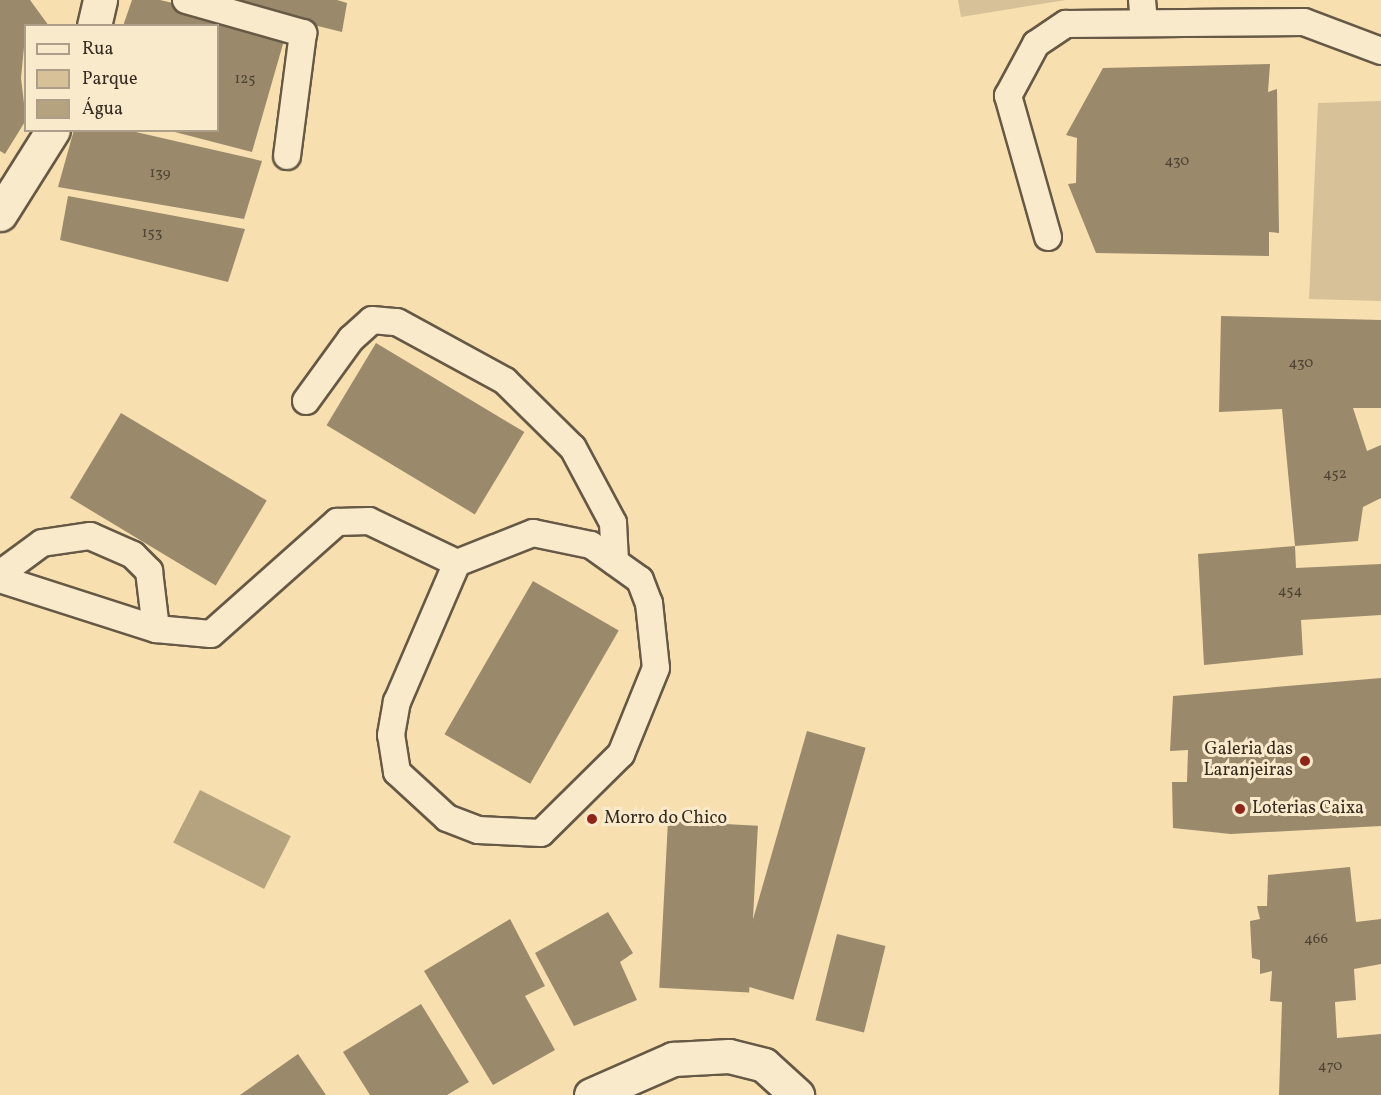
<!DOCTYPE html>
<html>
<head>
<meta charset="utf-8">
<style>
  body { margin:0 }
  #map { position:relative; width:1381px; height:1095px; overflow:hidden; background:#f7dfb0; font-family:Vollkorn,serif }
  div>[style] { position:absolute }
  .green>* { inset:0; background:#d6c198 }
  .water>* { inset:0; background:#b5a27f; transform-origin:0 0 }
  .building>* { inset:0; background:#9a896b; transform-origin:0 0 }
  .roads { filter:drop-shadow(2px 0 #665945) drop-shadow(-2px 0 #665945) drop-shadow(0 2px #665945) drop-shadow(0 -2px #665945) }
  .lane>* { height:26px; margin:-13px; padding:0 13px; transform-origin:13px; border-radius:13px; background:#faeacc }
  .street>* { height:33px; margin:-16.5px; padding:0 16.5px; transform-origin:16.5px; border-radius:16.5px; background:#faeacc }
  .secondary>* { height:33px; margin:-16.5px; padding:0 16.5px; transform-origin:16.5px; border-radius:16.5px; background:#faeacc }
  .dots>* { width:16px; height:16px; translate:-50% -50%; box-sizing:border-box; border:3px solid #faeacc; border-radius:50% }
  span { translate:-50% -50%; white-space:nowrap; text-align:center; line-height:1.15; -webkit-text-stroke:6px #faeacc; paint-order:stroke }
  .number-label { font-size:15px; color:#4f4334 }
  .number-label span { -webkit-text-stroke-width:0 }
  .poi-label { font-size:18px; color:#362c21 }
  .right { translate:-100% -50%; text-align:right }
  .left { translate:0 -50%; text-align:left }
  .legend { position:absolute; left:24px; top:24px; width:195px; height:108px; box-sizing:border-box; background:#faeacc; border:2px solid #ac9e88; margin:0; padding:8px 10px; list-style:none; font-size:18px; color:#362c21 }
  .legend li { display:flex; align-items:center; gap:12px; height:30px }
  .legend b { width:30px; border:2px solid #ac9e88 }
</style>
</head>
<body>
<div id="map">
  <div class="green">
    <div style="clip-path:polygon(958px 0,1066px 0,961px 17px)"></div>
    <div style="clip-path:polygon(1381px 101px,1381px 301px,1309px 299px,1318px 103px)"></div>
  </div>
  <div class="water">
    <div style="left:200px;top:790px;width:102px;height:59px;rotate:27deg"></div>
  </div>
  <div class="building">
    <div style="clip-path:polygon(0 0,30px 0,49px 26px,26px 26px,21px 78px,26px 120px,5px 154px,0 151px)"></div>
    <div style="clip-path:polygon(132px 0,160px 0,287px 30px,252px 152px,171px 131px,218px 130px,218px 26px,123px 26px)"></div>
    <div style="clip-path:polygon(212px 0,337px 0,347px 3px,342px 32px)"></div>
    <div style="clip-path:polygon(1270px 64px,1268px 92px,1277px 89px,1279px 233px,1269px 232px,1269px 256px,1096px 253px,1068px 184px,1076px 183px,1077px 138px,1066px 135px,1103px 68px)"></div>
    <div style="clip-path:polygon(74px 130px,127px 130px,262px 161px,244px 219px,58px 187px)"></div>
    <div style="clip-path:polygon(68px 196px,245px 229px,228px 282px,60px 240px)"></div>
    <div style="clip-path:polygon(1221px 316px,1381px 320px,1381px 408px,1353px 408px,1367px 451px,1381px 445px,1381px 498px,1363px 507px,1358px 541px,1295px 546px,1282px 409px,1219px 412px)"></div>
    <div style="left:376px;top:343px;width:173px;height:96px;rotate:31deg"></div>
    <div style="left:121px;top:413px;width:170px;height:99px;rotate:31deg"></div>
    <div style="clip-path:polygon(1295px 546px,1296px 568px,1381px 564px,1381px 615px,1301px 620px,1303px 655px,1204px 665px,1198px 554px)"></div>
    <div style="left:533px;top:581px;width:99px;height:177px;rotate:30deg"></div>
    <div style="clip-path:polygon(1381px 678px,1381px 826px,1231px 834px,1173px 828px,1172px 782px,1187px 782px,1188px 750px,1170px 751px,1173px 696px)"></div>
    <div style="left:807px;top:731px;width:61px;height:262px;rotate:16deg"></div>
    <div style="left:668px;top:821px;width:90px;height:167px;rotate:3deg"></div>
    <div style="clip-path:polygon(1350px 867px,1356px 922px,1381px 919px,1381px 964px,1354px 969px,1356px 1000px,1335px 1002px,1337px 1038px,1381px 1034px,1381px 1095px,1279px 1095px,1282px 1002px,1270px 1001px,1272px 971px,1260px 974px,1260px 960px,1252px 958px,1250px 921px,1260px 919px,1257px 906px,1267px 906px,1268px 875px)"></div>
    <div style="clip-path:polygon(608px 912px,633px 953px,620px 962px,637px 1000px,574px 1026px,535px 953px)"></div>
    <div style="clip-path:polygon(510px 919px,545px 986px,525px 996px,555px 1050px,493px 1085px,424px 971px)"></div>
    <div style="left:837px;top:934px;width:50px;height:89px;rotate:14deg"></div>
    <div style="clip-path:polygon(421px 1004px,469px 1082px,447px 1095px,370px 1095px,343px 1052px)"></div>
    <div style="clip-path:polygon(298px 1054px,326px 1095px,240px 1095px)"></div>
  </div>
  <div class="roads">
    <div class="lane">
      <div style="left:186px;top:0;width:122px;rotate:15.8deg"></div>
      <div style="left:303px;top:33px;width:124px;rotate:97.4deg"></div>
      <div style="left:1142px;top:0;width:22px;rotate:85deg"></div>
      <div style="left:1048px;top:237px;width:147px;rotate:-105.8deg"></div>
      <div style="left:1008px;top:96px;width:59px;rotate:-61.7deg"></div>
      <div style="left:1036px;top:44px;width:36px;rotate:-34deg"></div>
      <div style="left:1066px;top:24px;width:238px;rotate:-0.5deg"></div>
      <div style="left:1304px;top:22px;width:82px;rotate:20.6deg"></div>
      <div style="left:306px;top:401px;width:77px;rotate:-54deg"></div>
      <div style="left:351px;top:339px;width:28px;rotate:-42deg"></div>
      <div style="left:372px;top:320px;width:25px;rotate:5deg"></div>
      <div style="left:397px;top:322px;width:123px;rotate:28.6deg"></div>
      <div style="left:505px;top:381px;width:95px;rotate:44.6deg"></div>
      <div style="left:573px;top:448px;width:85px;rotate:61.9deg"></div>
      <div style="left:613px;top:523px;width:39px;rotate:87deg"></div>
      <div style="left:0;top:574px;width:52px;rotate:-36.4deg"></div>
      <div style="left:42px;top:543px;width:49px;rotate:-8.3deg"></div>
      <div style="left:90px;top:536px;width:47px;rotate:23.8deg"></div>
      <div style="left:133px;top:555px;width:23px;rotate:45deg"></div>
      <div style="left:149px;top:571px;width:58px;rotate:83.1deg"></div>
      <div style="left:0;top:579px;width:164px;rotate:17.8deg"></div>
      <div style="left:156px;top:629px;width:55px;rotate:5.2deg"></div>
      <div style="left:211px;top:634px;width:169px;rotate:-41.6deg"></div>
      <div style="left:337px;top:522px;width:32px;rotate:-2deg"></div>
      <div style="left:369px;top:521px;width:98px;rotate:25.5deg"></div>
      <div style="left:457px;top:563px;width:82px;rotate:-21.5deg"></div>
      <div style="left:533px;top:533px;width:59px;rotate:11.7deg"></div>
      <div style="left:591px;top:545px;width:60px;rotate:35.5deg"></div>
      <div style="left:640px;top:580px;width:25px;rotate:69deg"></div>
      <div style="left:649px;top:603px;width:65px;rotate:83.9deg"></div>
      <div style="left:656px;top:668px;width:93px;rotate:112.1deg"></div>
      <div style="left:621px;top:754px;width:112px;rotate:135.4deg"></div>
      <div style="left:541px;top:833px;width:63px;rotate:-177.3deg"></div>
      <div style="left:478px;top:830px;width:33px;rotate:-159deg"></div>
      <div style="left:447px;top:818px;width:68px;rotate:-137.4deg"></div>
      <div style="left:397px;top:772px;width:37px;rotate:-99deg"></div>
      <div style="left:391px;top:735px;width:34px;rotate:-80deg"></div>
      <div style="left:397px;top:702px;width:151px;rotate:-66.7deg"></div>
    </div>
    <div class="street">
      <div style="left:591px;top:1095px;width:90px;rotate:-23.7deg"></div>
      <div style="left:673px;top:1059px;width:56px;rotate:-3.1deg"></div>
      <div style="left:729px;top:1056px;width:36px;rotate:14deg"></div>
      <div style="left:764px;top:1065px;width:45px;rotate:42.3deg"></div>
    </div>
    <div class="secondary">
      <div style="left:94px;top:26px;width:27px;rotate:-77deg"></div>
      <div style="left:0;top:214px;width:99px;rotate:-57.8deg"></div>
    </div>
  </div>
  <div class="dots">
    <div style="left:1305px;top:761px;background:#8f2418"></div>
    <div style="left:1240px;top:809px;background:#8f2418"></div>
    <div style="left:592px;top:819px;background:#8f2418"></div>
  </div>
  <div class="number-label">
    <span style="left:245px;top:80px">125</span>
    <span style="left:1177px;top:162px">430</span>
    <span style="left:160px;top:174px">139</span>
    <span style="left:152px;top:234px">153</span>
    <span style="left:1301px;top:364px">430</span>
    <span style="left:1335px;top:475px">452</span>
    <span style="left:1290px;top:592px">454</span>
    <span style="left:1316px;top:940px">466</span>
    <span style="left:1330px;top:1067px">470</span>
  </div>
  <div class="poi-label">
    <span class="right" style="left:1293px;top:761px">Galeria das<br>Laranjeiras</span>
    <span class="left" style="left:1252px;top:809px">Loterias Caixa</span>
    <span class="left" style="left:604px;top:819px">Morro do Chico</span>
  </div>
  <ul class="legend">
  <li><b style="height:8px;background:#faeacc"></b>Rua</li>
  <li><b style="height:16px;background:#d6c198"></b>Parque</li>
  <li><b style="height:16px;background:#b5a27f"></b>Água</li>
  </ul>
</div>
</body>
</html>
